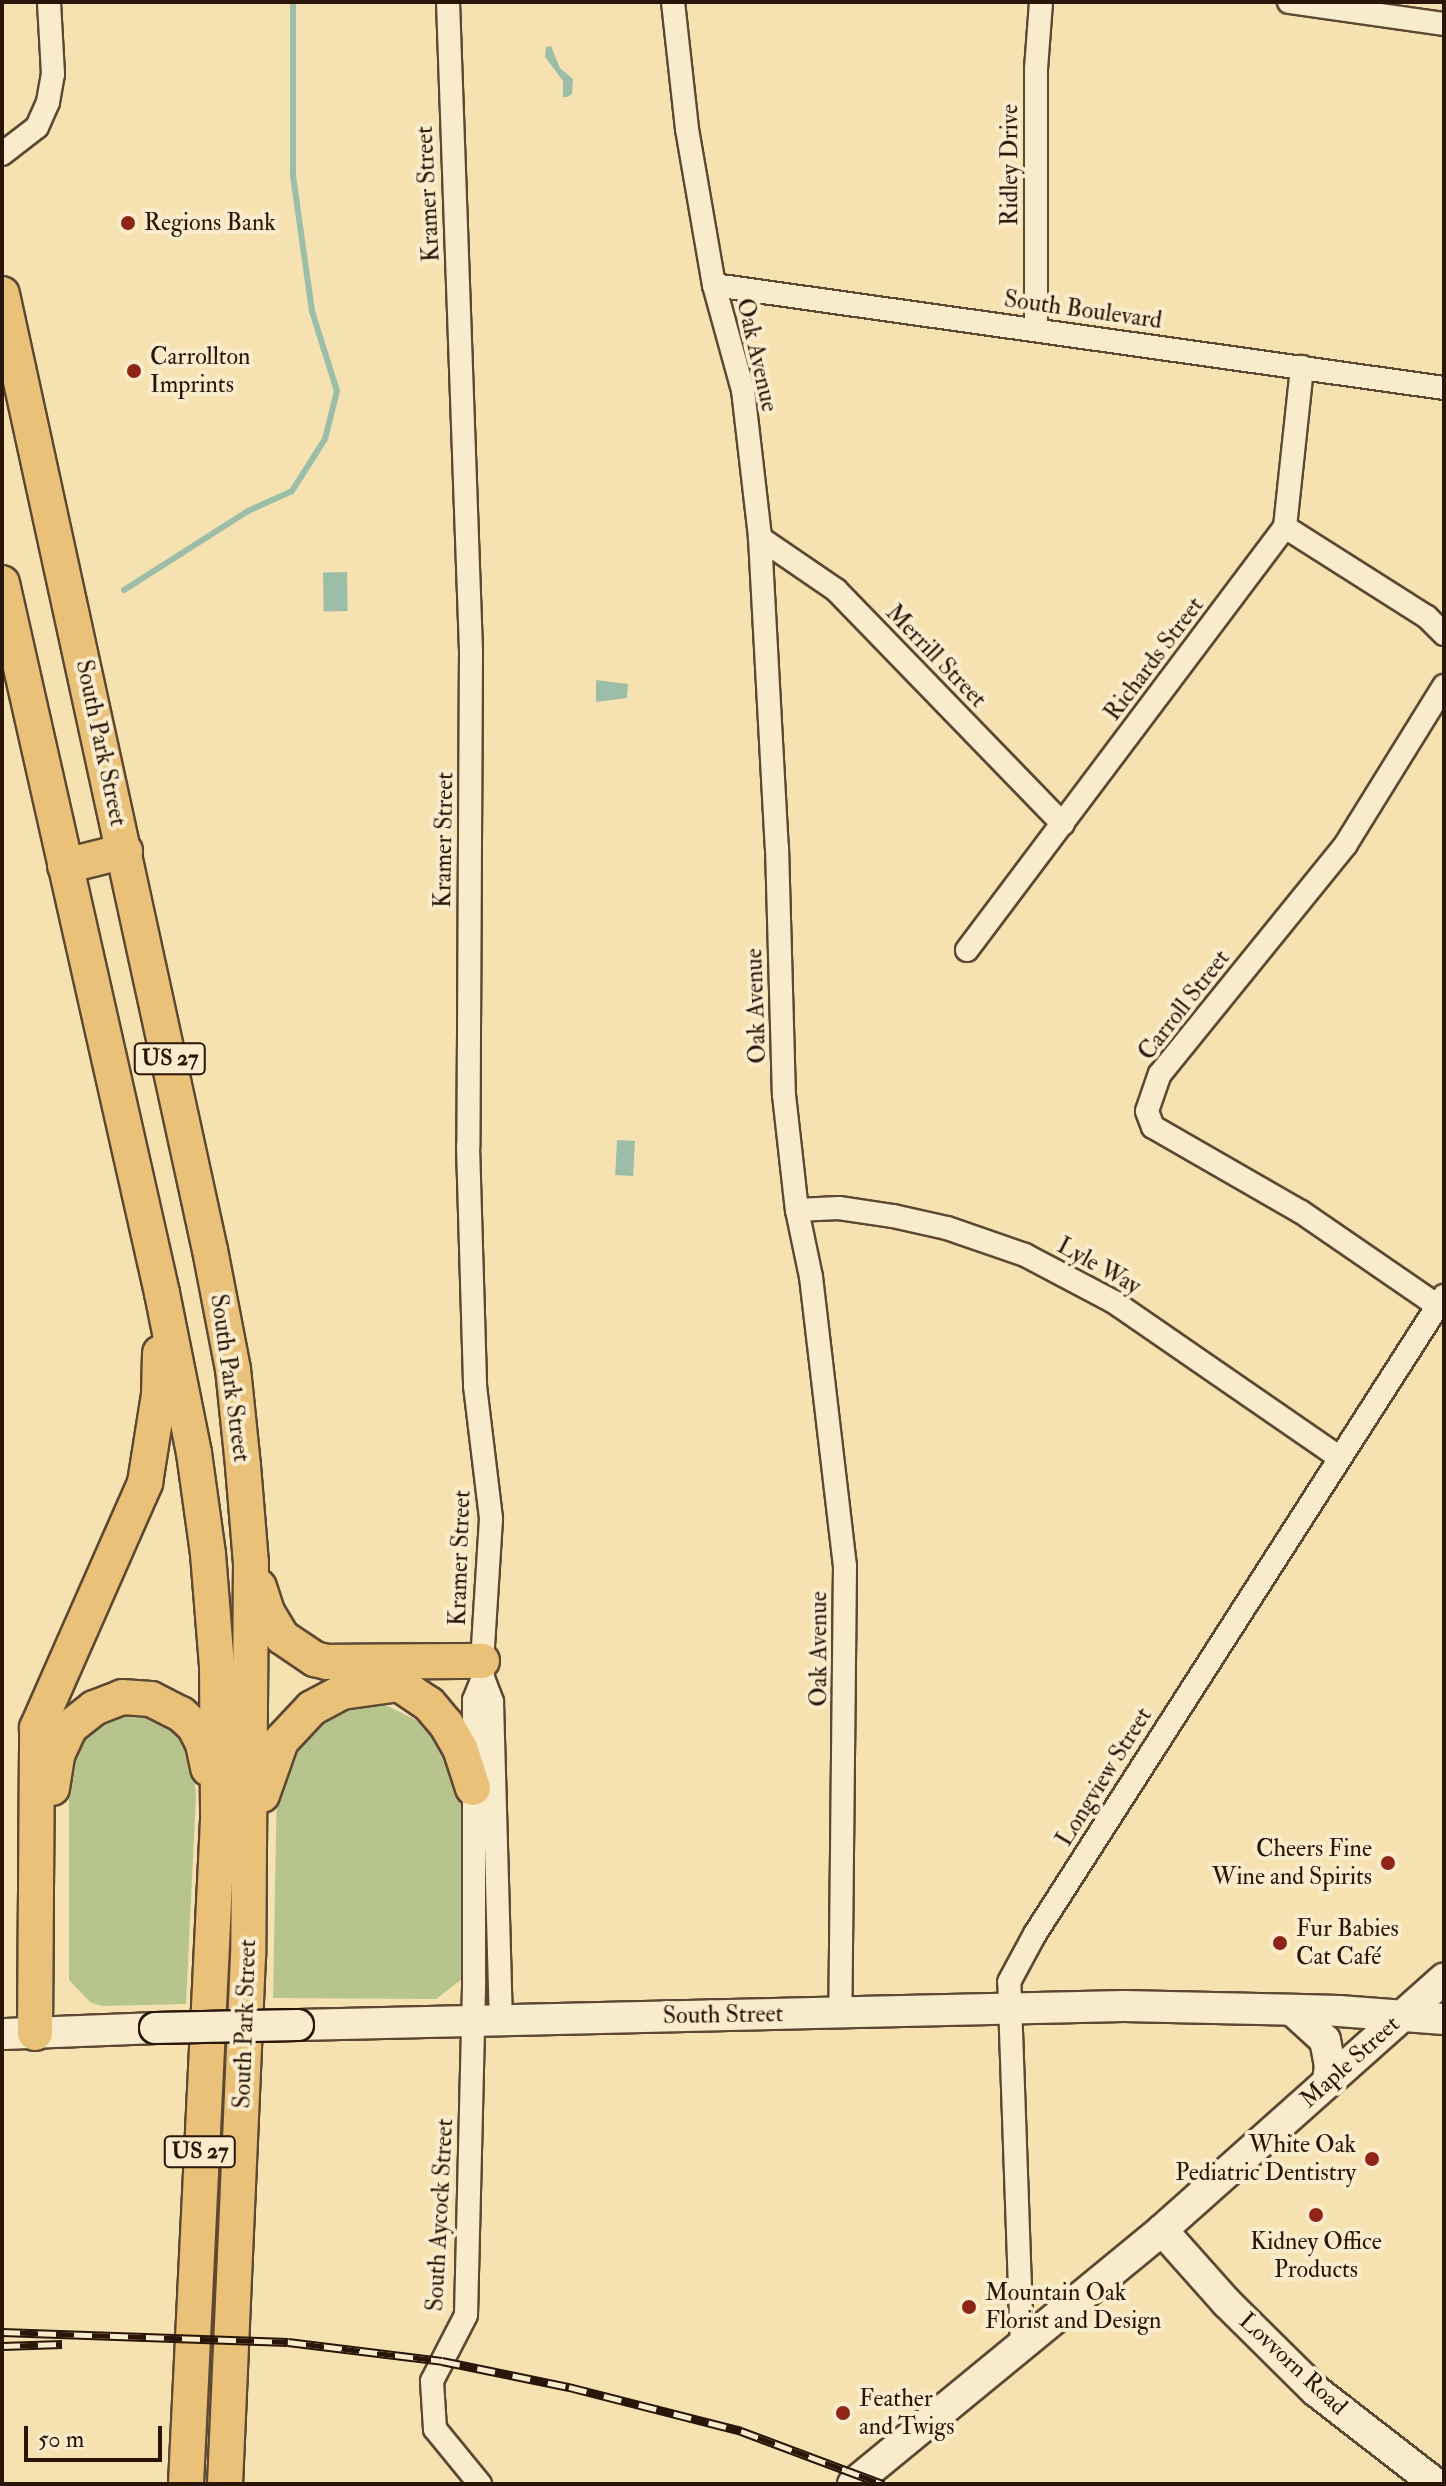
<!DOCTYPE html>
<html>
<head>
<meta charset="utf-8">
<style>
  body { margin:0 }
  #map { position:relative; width:1446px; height:2486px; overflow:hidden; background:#f5e2b0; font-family:"IM FELL Double Pica",serif }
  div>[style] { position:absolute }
  .green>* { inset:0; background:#b8c48d }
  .water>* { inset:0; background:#9cbea9; transform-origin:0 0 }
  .stream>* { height:6px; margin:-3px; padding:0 3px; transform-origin:3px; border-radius:3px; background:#9cbea9 }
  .roads { filter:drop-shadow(2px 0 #5d4833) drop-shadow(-2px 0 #5d4833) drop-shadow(0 2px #5d4833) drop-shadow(0 -2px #5d4833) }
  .street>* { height:22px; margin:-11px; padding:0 11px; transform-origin:11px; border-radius:11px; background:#f8eccc }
  .secondary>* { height:30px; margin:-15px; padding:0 15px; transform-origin:15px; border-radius:15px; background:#f8eccc }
  .primary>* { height:34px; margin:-17px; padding:0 17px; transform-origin:17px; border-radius:17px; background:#eac178 }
  .rail>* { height:9px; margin-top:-4.5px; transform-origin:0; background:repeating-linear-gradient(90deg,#f8eccc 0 18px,#2a1509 0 36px); box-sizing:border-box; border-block:2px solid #2a1509 }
  .bridges { filter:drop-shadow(2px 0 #2a1509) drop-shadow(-2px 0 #2a1509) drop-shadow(0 2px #2a1509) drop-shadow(0 -2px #2a1509) }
  .secondary-bridge>* { height:30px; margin:-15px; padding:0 15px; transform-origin:15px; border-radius:15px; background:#f8eccc }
  .dots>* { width:22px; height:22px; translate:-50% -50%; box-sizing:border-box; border:4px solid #f8eccc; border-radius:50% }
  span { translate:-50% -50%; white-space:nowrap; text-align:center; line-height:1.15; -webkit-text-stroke:8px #f8eccc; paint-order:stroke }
  .shield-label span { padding:2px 6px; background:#f8eccc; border:2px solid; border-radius:6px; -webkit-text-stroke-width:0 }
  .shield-label { font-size:22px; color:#2a1509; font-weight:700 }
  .street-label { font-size:24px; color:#2a1509 }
  .poi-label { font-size:24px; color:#2a1509 }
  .left { translate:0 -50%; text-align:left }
  .right { translate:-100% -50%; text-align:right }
  .frame { position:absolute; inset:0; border:4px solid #2a1509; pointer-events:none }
  .scale { position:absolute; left:24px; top:2426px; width:138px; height:36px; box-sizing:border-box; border:4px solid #2a1509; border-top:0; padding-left:10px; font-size:24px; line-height:28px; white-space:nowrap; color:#2a1509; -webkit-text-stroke:6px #f8eccc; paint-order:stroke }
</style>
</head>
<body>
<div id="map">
  <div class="green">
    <div style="clip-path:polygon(380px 1702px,420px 1722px,461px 1777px,466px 1976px,436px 1999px,273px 1998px,277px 1782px,289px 1746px,320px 1711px)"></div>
    <div style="clip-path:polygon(116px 1714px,158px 1714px,179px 1735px,193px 1762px,196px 1795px,186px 2004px,102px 2006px,90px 2002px,69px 1980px,69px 1768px,92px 1725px)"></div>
  </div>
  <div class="water">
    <div style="clip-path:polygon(551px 46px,560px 68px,573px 79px,572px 94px,567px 97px,563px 97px,563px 81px,545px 57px,546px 47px)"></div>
    <div style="left:347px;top:572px;width:39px;height:24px;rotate:89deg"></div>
    <div style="clip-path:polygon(596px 680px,628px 684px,627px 698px,596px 702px)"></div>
    <div style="left:617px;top:1140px;width:18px;height:35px;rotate:3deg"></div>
  </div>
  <div class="stream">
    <div style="left:124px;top:590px;width:147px;rotate:-32.5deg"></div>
    <div style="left:248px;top:511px;width:48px;rotate:-24.4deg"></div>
    <div style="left:292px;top:491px;width:62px;rotate:-57.6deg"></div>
    <div style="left:325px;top:439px;width:49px;rotate:-76deg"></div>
    <div style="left:337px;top:391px;width:84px;rotate:-107.4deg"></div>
    <div style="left:312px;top:311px;width:137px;rotate:-98deg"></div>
    <div style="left:293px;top:175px;width:173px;rotate:-90deg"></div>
  </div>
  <div class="roads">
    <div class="street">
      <div style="left:448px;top:2px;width:649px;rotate:87.97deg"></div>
      <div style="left:471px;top:651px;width:495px;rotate:90.3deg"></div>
      <div style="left:468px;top:1146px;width:240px;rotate:88.3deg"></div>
      <div style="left:475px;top:1386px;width:134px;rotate:83.1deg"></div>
      <div style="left:491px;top:1519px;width:142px;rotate:93.6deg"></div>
      <div style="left:482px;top:1661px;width:17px;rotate:87deg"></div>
      <div style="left:483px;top:1678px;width:26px;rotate:69deg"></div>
      <div style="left:492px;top:1702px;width:319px;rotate:88.4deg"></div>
      <div style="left:673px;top:2px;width:128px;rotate:83.7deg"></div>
      <div style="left:687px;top:129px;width:158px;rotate:80.2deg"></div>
      <div style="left:714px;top:285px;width:109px;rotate:74.6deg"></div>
      <div style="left:743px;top:390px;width:149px;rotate:83.4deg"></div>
      <div style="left:760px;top:538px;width:309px;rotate:86.9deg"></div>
      <div style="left:777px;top:847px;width:248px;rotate:88.4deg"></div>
      <div style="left:784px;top:1095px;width:116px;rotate:83.6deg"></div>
      <div style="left:797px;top:1210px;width:68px;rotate:78.2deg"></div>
      <div style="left:811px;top:1277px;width:291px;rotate:83.3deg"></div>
      <div style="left:845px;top:1566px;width:447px;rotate:90.6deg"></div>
      <div style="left:1289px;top:2px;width:157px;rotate:8.1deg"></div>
      <div style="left:2px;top:154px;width:44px;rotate:-37.6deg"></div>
      <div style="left:37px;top:127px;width:27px;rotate:-66deg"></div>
      <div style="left:48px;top:102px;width:28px;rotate:-80deg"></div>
      <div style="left:53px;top:74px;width:72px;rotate:-93.2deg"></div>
      <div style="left:714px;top:285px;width:737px;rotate:8.03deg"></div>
      <div style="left:1036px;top:329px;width:260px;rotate:-90deg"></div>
      <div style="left:1036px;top:69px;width:67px;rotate:-85.7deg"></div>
      <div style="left:1285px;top:527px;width:168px;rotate:32.4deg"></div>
      <div style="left:1427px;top:617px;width:24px;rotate:45deg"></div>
      <div style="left:760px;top:538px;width:92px;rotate:34.4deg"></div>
      <div style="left:836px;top:590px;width:326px;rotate:45.9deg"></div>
      <div style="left:967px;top:950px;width:529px;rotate:-53.07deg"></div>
      <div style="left:1285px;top:527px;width:161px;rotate:-83.9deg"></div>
      <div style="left:797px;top:1210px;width:42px;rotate:-2.7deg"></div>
      <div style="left:839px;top:1208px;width:55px;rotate:8.4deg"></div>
      <div style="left:893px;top:1216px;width:55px;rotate:12.5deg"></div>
      <div style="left:947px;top:1228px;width:83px;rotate:19.1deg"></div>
      <div style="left:1025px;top:1255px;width:101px;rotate:27.8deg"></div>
      <div style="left:1114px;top:1302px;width:273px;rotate:34.6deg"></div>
      <div style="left:1438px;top:1306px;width:166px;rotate:-145.5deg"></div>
      <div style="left:1301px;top:1212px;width:171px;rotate:-150.1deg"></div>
      <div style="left:1153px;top:1127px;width:17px;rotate:-111deg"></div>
      <div style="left:1147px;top:1111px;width:39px;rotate:-71deg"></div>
      <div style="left:1160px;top:1074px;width:296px;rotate:-51deg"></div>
      <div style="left:1346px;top:844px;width:186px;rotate:-58.2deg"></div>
      <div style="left:1022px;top:2346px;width:364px;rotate:-92deg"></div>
      <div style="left:1009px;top:1982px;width:55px;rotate:-61.6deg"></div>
      <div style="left:1035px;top:1934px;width:758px;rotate:-57.34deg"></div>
      <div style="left:480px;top:2484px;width:71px;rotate:-129.3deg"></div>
      <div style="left:435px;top:2429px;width:48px;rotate:-93.6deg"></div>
      <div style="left:432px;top:2381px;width:74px;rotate:-62.7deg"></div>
      <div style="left:466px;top:2315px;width:335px;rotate:-88.6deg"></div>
      <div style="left:474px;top:1980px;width:280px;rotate:-90deg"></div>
      <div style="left:474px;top:1700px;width:24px;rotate:-68deg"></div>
    </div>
    <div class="secondary">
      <div style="left:1293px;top:2011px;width:43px;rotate:42.2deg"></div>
      <div style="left:1325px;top:2040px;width:25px;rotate:79deg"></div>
      <div style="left:1330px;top:2065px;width:16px;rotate:97deg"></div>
      <div style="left:298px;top:2025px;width:826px;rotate:-1.32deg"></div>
      <div style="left:1124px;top:2006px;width:215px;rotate:1.3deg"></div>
      <div style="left:1339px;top:2011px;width:105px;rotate:4.4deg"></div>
      <div style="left:2px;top:2034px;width:153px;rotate:-2.2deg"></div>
      <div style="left:1162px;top:2230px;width:98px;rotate:48.3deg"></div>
      <div style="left:1227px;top:2303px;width:125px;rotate:44.7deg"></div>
      <div style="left:1316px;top:2391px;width:152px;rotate:37.8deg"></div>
      <div style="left:853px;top:2484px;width:400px;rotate:-39.4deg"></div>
      <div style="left:1162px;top:2230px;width:378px;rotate:-41.7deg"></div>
    </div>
    <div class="primary">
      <div style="left:2px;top:294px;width:978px;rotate:77.73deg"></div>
      <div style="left:210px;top:1250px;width:121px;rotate:79.1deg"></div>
      <div style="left:233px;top:1369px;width:98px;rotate:84.1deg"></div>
      <div style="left:243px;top:1466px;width:97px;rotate:85.3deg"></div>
      <div style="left:251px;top:1563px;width:393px;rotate:90.4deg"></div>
      <div style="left:248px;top:1956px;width:529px;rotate:92.49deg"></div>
      <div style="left:2px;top:583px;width:728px;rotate:77.3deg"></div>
      <div style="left:162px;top:1293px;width:163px;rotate:78.7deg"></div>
      <div style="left:194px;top:1453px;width:102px;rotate:82.1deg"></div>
      <div style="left:208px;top:1554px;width:112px;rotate:85.4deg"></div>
      <div style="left:217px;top:1666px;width:154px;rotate:89.6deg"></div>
      <div style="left:218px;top:1820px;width:665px;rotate:92.76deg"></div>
      <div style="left:65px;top:866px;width:62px;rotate:-14deg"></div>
      <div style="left:259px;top:1587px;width:26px;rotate:72deg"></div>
      <div style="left:267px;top:1612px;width:29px;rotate:59deg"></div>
      <div style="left:282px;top:1637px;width:40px;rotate:34deg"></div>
      <div style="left:315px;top:1659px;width:12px;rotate:14deg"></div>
      <div style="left:327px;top:1662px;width:155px;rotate:-0.4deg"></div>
      <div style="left:52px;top:1788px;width:33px;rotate:-81deg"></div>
      <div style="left:57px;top:1755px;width:31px;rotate:-65deg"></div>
      <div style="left:70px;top:1727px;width:31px;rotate:-38deg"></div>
      <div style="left:94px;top:1708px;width:30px;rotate:-21deg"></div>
      <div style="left:122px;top:1697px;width:29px;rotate:4deg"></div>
      <div style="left:151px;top:1699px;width:34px;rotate:27deg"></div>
      <div style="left:181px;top:1714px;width:18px;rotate:43deg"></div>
      <div style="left:194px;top:1726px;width:20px;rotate:63deg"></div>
      <div style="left:203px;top:1744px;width:25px;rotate:78deg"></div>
      <div style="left:262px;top:1795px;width:57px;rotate:-70.6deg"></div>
      <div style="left:281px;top:1741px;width:45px;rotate:-46.8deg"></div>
      <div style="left:312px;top:1708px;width:34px;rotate:-28deg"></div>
      <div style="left:342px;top:1692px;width:58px;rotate:-8deg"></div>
      <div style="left:399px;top:1684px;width:36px;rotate:34deg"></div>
      <div style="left:429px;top:1704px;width:26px;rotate:50deg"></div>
      <div style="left:446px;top:1724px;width:28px;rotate:60deg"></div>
      <div style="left:460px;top:1748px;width:42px;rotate:72deg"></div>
      <div style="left:35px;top:2033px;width:305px;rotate:-89.6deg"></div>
      <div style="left:37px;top:1728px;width:268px;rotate:-66.2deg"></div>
      <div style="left:145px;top:1483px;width:89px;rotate:-81deg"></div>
      <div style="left:159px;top:1395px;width:42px;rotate:-88.6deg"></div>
    </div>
  </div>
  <div class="rail">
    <div style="left:2px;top:2332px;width:286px;rotate:2deg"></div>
    <div style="left:288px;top:2342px;width:155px;rotate:7deg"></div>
    <div style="left:442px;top:2361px;width:130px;rotate:11.6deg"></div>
    <div style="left:569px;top:2387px;width:178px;rotate:14.3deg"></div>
    <div style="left:741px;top:2431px;width:152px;rotate:20.5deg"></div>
    <div style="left:2px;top:2346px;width:60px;rotate:-1.9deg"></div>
  </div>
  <div class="bridges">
    <div class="secondary-bridge">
      <div style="left:155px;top:2028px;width:143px;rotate:-1.2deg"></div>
    </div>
  </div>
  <div class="dots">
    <div style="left:128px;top:223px;background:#8f2418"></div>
    <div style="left:134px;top:371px;background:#8f2418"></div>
    <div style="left:1388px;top:1863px;background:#8f2418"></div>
    <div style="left:1280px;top:1943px;background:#8f2418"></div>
    <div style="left:1372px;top:2159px;background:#8f2418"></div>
    <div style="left:1316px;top:2215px;background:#8f2418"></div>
    <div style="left:969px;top:2307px;background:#8f2418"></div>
    <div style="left:843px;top:2413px;background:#8f2418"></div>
  </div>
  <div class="shield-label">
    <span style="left:170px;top:1059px">US 27</span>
    <span style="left:200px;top:2152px">US 27</span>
  </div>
  <div class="street-label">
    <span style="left:1010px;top:165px;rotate:-90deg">Ridley Drive</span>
    <span style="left:428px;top:194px;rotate:-93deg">Kramer Street</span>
    <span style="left:1083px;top:310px;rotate:8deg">South Boulevard</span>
    <span style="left:757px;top:355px;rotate:77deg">Oak Avenue</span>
    <span style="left:936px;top:656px;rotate:46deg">Merrill Street</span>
    <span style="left:1154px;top:659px;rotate:-53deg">Richards Street</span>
    <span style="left:101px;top:743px;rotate:78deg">South Park Street</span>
    <span style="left:444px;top:840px;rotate:-89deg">Kramer Street</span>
    <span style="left:1184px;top:1005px;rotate:-52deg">Carroll Street</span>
    <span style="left:756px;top:1006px;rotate:-92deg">Oak Avenue</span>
    <span style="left:1099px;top:1266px;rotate:29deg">Lyle Way</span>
    <span style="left:230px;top:1378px;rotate:82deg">South Park Street</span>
    <span style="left:460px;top:1558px;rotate:-88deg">Kramer Street</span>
    <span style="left:819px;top:1649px;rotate:-90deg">Oak Avenue</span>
    <span style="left:1104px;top:1777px;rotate:-58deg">Longview Street</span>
    <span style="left:723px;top:2015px;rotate:-1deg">South Street</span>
    <span style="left:245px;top:2024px;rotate:-88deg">South Park Street</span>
    <span style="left:1350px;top:2062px;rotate:-42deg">Maple Street</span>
    <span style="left:440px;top:2215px;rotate:-87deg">South Aycock Street</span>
    <span style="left:1293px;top:2364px;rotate:43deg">Lovvorn Road</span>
  </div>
  <div class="poi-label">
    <span class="left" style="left:144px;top:223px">Regions Bank</span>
    <span class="left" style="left:150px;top:371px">Carrollton<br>Imprints</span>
    <span class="right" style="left:1372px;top:1863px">Cheers Fine<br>Wine and Spirits</span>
    <span class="left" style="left:1296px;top:1943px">Fur Babies<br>Cat Café</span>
    <span class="right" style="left:1356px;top:2159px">White Oak<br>Pediatric Dentistry</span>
    <span style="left:1316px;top:2256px">Kidney Office<br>Products</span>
    <span class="left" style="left:985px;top:2307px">Mountain Oak<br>Florist and Design</span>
    <span class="left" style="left:859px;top:2413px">Feather<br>and Twigs</span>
  </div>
  <div class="frame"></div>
  <div class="scale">50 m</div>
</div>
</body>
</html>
